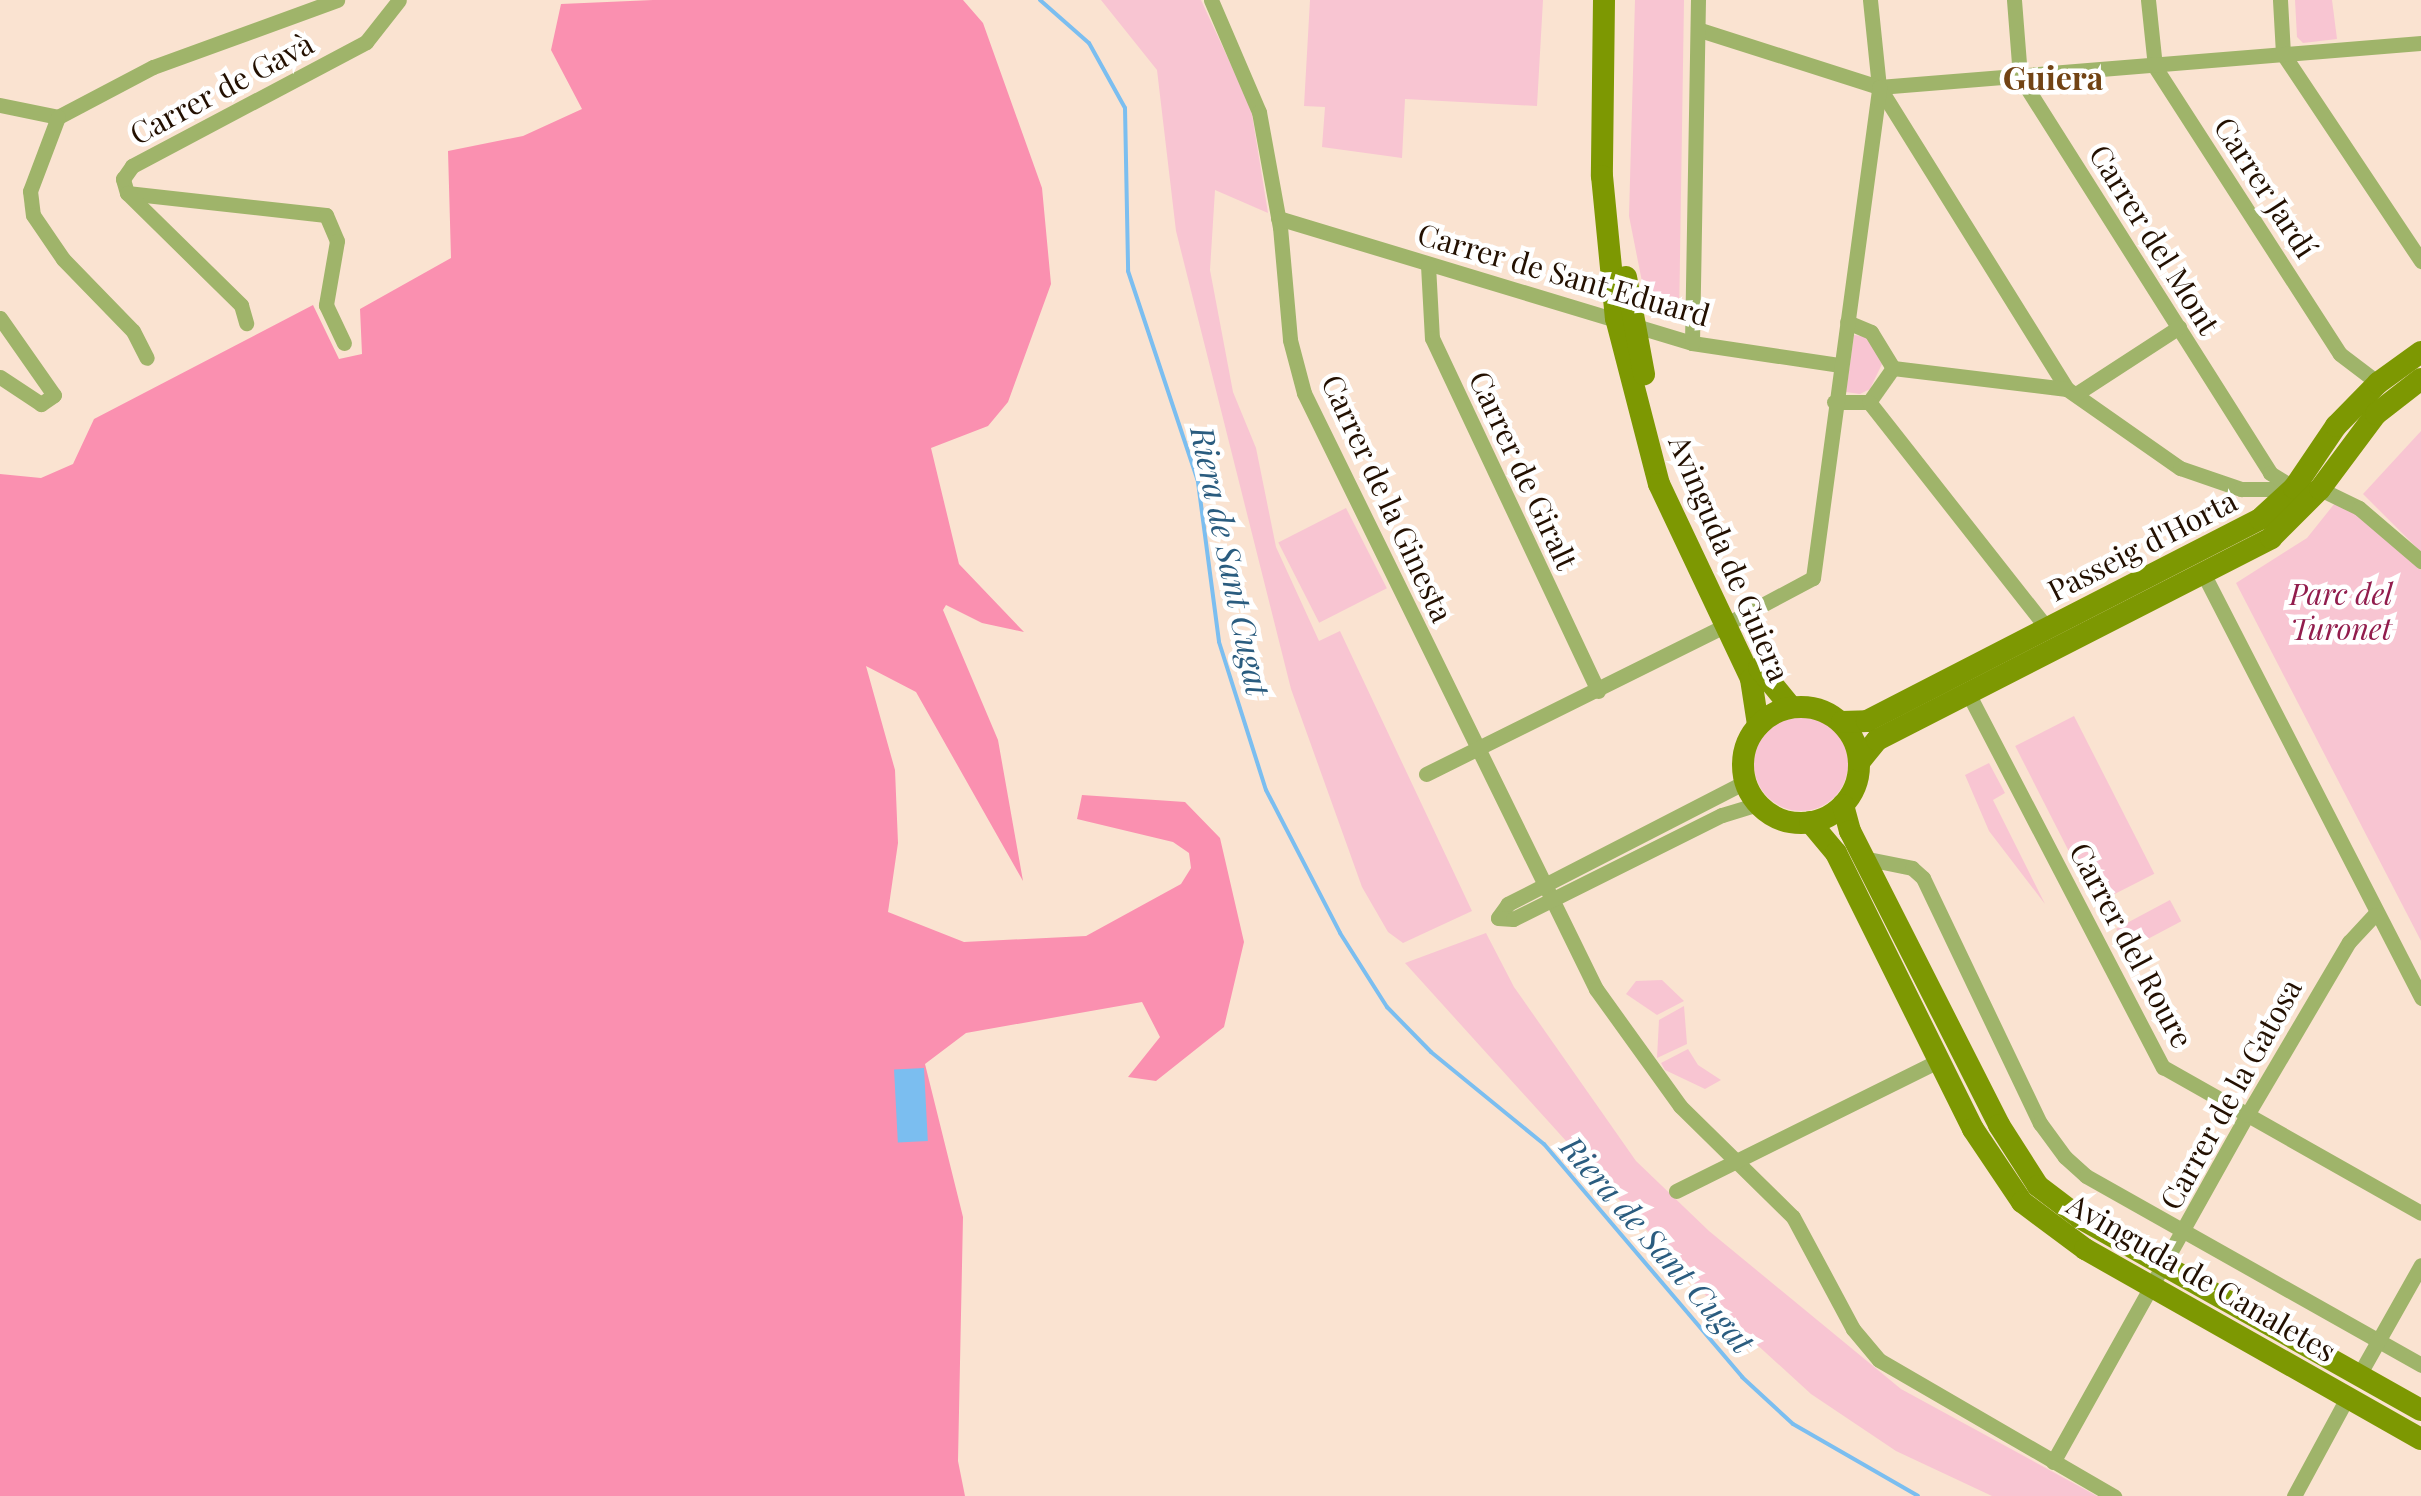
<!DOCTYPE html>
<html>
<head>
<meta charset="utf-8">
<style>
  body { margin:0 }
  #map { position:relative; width:2421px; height:1496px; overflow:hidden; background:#fae3d1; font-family:"Playfair Display",serif }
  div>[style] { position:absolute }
  .green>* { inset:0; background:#f8c5d2; transform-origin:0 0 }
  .round { border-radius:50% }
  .forest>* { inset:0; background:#fa90b0 }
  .water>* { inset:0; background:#7bbef0; transform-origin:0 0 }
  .stream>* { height:4px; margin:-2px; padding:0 2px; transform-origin:2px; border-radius:2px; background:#7bbef0 }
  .street>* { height:15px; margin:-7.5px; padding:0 7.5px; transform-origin:7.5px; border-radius:7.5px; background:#9fb46a }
  .secondary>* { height:22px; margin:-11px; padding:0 11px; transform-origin:11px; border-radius:11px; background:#7d9802 }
  .secondary>.ring { margin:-11px; padding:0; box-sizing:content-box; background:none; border:22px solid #7d9802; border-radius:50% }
  span { translate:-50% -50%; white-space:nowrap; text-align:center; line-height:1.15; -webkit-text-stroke:9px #fff; paint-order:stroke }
  .street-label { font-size:30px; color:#231001 }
  .park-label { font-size:30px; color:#921d4d; font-style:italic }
  .neighbourhood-label { font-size:32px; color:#724314; font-weight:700 }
  .water-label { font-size:32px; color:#2a5c7f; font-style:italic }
</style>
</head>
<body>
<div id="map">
  <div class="green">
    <div style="clip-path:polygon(1101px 0,1201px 0,1251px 108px,1268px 213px,1215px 190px,1210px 270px,1233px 392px,1256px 448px,1276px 547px,1319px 641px,1340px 631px,1472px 911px,1403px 943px,1388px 932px,1362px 887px,1291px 689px,1176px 231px,1157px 70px)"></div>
    <div style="clip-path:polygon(1310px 0,1543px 0,1537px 106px,1405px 99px,1402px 158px,1322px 147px,1325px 107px,1304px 106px)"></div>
    <div style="clip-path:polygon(1635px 0,1684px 0,1679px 321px,1648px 312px,1629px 216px)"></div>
    <div style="clip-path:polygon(2295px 0,2332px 0,2337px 39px,2303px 43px,2297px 37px)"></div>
    <div style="clip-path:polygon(1854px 335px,1868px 337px,1882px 364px,1870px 389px,1860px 394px,1846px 392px)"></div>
    <div style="clip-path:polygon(2421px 431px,2421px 552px,2363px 494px)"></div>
    <div style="clip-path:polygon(2335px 503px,2364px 517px,2421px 570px,2421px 941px,2236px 583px,2307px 538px)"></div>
    <div style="left:1346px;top:508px;width:90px;height:76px;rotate:63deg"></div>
    <div style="left:2074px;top:716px;width:177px;height:66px;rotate:63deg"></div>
    <div class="round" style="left:1754px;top:717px;width:94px;height:94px"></div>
    <div style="clip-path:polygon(1989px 763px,2005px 793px,1993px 800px,2045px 904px,1989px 831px,1965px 775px)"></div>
    <div style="left:2170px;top:900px;width:24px;height:61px;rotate:62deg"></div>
    <div style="clip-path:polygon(1486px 933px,1514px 987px,1636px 1161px,1709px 1231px,1901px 1389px,2097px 1496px,1992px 1496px,1896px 1451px,1811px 1394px,1719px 1310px,1405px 963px)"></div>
    <div style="clip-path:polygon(1662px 980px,1684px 1001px,1657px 1015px,1626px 994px,1636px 981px)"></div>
    <div style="clip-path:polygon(1684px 1006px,1687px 1044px,1657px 1058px,1659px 1020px)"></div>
    <div style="clip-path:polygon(1688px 1049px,1698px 1065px,1721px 1080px,1705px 1089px,1665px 1070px,1661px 1063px)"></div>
  </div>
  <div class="forest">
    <div style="clip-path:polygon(653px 0,963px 0,983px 23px,1042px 188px,1051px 284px,1008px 402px,988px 426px,931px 448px,959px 564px,1024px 632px,982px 623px,946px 605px,943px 610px,998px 740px,1023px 881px,916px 692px,866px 666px,895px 770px,898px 843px,888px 912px,964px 942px,1086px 936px,1181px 884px,1191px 868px,1189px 853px,1173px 842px,1077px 819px,1082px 795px,1185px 802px,1220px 838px,1244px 942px,1224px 1027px,1156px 1081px,1128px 1077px,1160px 1037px,1142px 1002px,966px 1033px,925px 1064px,963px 1217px,958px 1461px,965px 1496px,0 1496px,0 474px,41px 478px,73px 464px,94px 419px,313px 305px,339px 359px,362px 354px,360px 309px,451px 258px,448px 151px,523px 136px,582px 109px,551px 50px,561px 4px)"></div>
  </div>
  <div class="water">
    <div style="left:924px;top:1068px;width:73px;height:30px;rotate:87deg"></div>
  </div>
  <div class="stream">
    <div style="left:1040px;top:0;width:65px;rotate:41.3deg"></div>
    <div style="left:1089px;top:43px;width:74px;rotate:61deg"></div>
    <div style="left:1125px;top:108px;width:163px;rotate:88.9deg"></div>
    <div style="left:1128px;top:271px;width:222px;rotate:71.6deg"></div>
    <div style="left:1198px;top:482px;width:161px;rotate:82.5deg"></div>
    <div style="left:1219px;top:642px;width:155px;rotate:72.4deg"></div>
    <div style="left:1266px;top:790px;width:161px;rotate:62.6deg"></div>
    <div style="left:1340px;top:933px;width:88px;rotate:57.6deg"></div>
    <div style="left:1387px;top:1007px;width:63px;rotate:45.6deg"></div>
    <div style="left:1431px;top:1052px;width:146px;rotate:39.2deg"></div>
    <div style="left:1544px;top:1144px;width:306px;rotate:49.6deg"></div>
    <div style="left:1742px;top:1377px;width:69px;rotate:42.7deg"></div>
    <div style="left:1793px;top:1424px;width:144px;rotate:29.9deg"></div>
  </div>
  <div class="street">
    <div style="left:1211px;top:0;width:122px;rotate:66.8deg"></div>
    <div style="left:1259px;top:112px;width:117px;rotate:79.7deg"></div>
    <div style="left:1280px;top:227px;width:113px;rotate:84.9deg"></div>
    <div style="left:1290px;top:340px;width:55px;rotate:75.2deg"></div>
    <div style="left:1304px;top:393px;width:664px;rotate:63.9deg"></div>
    <div style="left:1596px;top:989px;width:144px;rotate:54.3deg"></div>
    <div style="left:1680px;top:1106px;width:158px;rotate:44.5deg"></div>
    <div style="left:1793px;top:1217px;width:127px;rotate:61.8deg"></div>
    <div style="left:1853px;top:1329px;width:40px;rotate:50deg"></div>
    <div style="left:1879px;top:1360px;width:272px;rotate:30.1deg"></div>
    <div style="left:1870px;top:0;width:87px;rotate:84.1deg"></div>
    <div style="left:1879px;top:87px;width:356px;rotate:58.1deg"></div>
    <div style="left:2067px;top:389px;width:138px;rotate:35deg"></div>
    <div style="left:2180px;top:468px;width:65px;rotate:19deg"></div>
    <div style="left:2241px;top:489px;width:79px"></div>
    <div style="left:2320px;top:489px;width:43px;rotate:26deg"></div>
    <div style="left:2359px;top:508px;width:82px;rotate:40.5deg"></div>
    <div style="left:2014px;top:0;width:77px;rotate:85.5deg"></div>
    <div style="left:2020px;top:77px;width:468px;rotate:57.7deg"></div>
    <div style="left:2270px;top:473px;width:28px;rotate:32deg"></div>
    <div style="left:2148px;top:0;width:67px;rotate:84deg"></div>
    <div style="left:2155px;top:67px;width:341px;rotate:57.2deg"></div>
    <div style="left:2340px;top:354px;width:48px;rotate:37.3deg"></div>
    <div style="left:2280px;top:0;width:54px;rotate:86.8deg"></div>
    <div style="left:2283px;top:54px;width:249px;rotate:56.3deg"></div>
    <div style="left:1700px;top:30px;width:188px;rotate:17.7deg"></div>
    <div style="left:1879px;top:87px;width:544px;rotate:-4.64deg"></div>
    <div style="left:0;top:105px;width:59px;rotate:11.7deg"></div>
    <div style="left:58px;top:117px;width:107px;rotate:-27.8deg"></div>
    <div style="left:153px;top:67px;width:196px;rotate:-20deg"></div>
    <div style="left:58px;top:117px;width:79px;rotate:110.7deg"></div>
    <div style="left:30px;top:191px;width:24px;rotate:83deg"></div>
    <div style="left:33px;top:215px;width:53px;rotate:55.7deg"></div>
    <div style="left:63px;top:259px;width:100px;rotate:45.8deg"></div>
    <div style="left:133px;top:331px;width:30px;rotate:63deg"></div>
    <div style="left:127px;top:193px;width:15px;rotate:-106deg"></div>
    <div style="left:123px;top:179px;width:16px;rotate:-55deg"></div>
    <div style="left:132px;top:166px;width:265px;rotate:-27.9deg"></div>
    <div style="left:366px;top:42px;width:53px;rotate:-51.8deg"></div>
    <div style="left:127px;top:193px;width:200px;rotate:6.3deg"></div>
    <div style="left:326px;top:215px;width:28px;rotate:67deg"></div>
    <div style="left:337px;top:241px;width:65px;rotate:99.8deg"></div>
    <div style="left:326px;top:305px;width:42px;rotate:64.7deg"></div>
    <div style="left:127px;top:193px;width:160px;rotate:44.5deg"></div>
    <div style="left:241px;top:305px;width:19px;rotate:74deg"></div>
    <div style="left:1278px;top:218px;width:432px;rotate:16.8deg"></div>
    <div style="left:1692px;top:343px;width:150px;rotate:8.5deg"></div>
    <div style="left:1428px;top:265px;width:73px;rotate:86.9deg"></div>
    <div style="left:1432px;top:338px;width:390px;rotate:64.8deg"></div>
    <div style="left:0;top:318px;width:94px;rotate:55deg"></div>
    <div style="left:54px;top:395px;width:16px;rotate:145deg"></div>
    <div style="left:41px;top:404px;width:49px;rotate:-146.6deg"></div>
    <div style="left:1692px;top:343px;width:343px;rotate:-89deg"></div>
    <div style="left:1893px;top:368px;width:175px;rotate:6.9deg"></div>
    <div style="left:2076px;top:394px;width:123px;rotate:-33deg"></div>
    <div style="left:1834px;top:402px;width:35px"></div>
    <div style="left:1869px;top:402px;width:42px;rotate:-54.8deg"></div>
    <div style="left:1893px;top:368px;width:42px;rotate:-121.4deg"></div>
    <div style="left:1871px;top:332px;width:26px;rotate:-157deg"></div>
    <div style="left:1869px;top:402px;width:288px;rotate:51.8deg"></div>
    <div style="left:2203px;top:573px;width:478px;rotate:62.8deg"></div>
    <div style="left:1734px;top:620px;width:89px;rotate:-28deg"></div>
    <div style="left:1813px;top:578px;width:495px;rotate:-82.3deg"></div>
    <div style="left:1969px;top:695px;width:420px;rotate:62.5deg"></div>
    <div style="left:2163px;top:1067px;width:296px;rotate:29.5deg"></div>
    <div style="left:1426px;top:774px;width:333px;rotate:-26.4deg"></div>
    <div style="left:1745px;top:782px;width:267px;rotate:152.8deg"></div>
    <div style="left:1508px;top:904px;width:17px;rotate:126deg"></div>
    <div style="left:1498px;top:918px;width:15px;rotate:4deg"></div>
    <div style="left:1513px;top:919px;width:233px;rotate:-26.5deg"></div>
    <div style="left:1722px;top:815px;width:39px;rotate:-17deg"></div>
    <div style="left:1863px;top:858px;width:50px;rotate:11.5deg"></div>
    <div style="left:1912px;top:868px;width:15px;rotate:42deg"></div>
    <div style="left:1923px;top:878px;width:272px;rotate:64.5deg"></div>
    <div style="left:2040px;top:1123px;width:42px;rotate:53.7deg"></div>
    <div style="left:2065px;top:1157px;width:28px;rotate:42deg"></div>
    <div style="left:2086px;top:1176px;width:385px;rotate:29.4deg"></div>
    <div style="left:1676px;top:1191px;width:292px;rotate:-26.4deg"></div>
    <div style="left:2359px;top:1375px;width:126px;rotate:-60.6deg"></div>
    <div style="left:2053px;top:1462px;width:398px;rotate:-60.8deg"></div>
    <div style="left:2247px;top:1115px;width:201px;rotate:-59.5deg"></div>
    <div style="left:2349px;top:942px;width:37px;rotate:-47deg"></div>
    <div style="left:2294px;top:1496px;width:114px;rotate:-61.6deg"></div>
  </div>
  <div class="secondary">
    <div style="left:1604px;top:0;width:176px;rotate:90.7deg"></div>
    <div style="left:1602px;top:176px;width:143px;rotate:84.4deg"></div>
    <div style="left:1616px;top:318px;width:171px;rotate:75.5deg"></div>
    <div style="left:1659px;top:484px;width:216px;rotate:64.7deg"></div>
    <div style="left:1751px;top:679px;width:47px;rotate:81.3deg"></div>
    <div style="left:1626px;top:277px;width:99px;rotate:79.5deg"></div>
    <div style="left:1759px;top:668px;width:50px;rotate:50.6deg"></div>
    <div class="ring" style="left:1743px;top:707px;width:94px;height:94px"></div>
    <div style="left:1842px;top:722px;width:25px;rotate:-2deg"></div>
    <div style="left:1867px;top:721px;width:442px;rotate:-27.2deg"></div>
    <div style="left:2260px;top:519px;width:46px;rotate:-42.4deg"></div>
    <div style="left:2294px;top:488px;width:75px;rotate:-55.9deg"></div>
    <div style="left:2336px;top:426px;width:60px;rotate:-45.7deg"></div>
    <div style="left:2378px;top:383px;width:53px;rotate:-35.8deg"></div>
    <div style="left:1860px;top:761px;width:27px;rotate:-51deg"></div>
    <div style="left:1877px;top:740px;width:443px;rotate:-27.1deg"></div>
    <div style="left:2271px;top:538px;width:69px;rotate:-45deg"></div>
    <div style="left:2320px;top:489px;width:94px;rotate:-53.3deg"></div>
    <div style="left:2376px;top:414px;width:57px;rotate:-37.9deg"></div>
    <div style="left:1843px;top:805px;width:27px;rotate:75deg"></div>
    <div style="left:1850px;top:831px;width:330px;rotate:63.1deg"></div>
    <div style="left:1999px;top:1125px;width:72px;rotate:57.4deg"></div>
    <div style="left:2038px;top:1186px;width:53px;rotate:37.3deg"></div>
    <div style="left:2080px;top:1218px;width:391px;rotate:29.4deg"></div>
    <div style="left:1810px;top:822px;width:40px;rotate:50deg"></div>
    <div style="left:1836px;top:853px;width:308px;rotate:63.6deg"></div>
    <div style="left:1973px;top:1129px;width:88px;rotate:56.1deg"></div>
    <div style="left:2022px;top:1202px;width:79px;rotate:36.7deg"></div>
    <div style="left:2085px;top:1249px;width:386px;rotate:29.5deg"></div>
  </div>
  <div class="street-label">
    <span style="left:221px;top:88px;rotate:-28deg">Carrer de Gavà</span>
    <span style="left:2266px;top:187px;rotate:57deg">Carrer Jardí</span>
    <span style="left:2155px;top:239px;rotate:58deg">Carrer del Mont</span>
    <span style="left:1564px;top:274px;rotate:16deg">Carrer de Sant Eduard</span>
    <span style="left:1524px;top:470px;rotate:65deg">Carrer de Giralt</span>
    <span style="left:1388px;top:498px;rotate:65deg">Carrer de la Ginesta</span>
    <span style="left:2142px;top:545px;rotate:-27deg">Passeig d'Horta</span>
    <span style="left:1730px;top:558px;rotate:67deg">Avinguda de Guiera</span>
    <span style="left:2132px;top:945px;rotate:62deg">Carrer del Roure</span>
    <span style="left:2230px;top:1094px;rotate:-61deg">Carrer de la Gatosa</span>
    <span style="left:2202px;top:1277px;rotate:30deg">Avinguda de Canaletes</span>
  </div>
  <div class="park-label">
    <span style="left:2341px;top:610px">Parc del<br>Turonet</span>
  </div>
  <div class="neighbourhood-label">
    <span style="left:2053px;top:77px">Guiera</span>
  </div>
  <div class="water-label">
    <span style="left:1231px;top:561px;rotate:78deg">Riera de Sant Cugat</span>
    <span style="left:1658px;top:1244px;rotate:49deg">Riera de Sant Cugat</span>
  </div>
</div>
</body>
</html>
